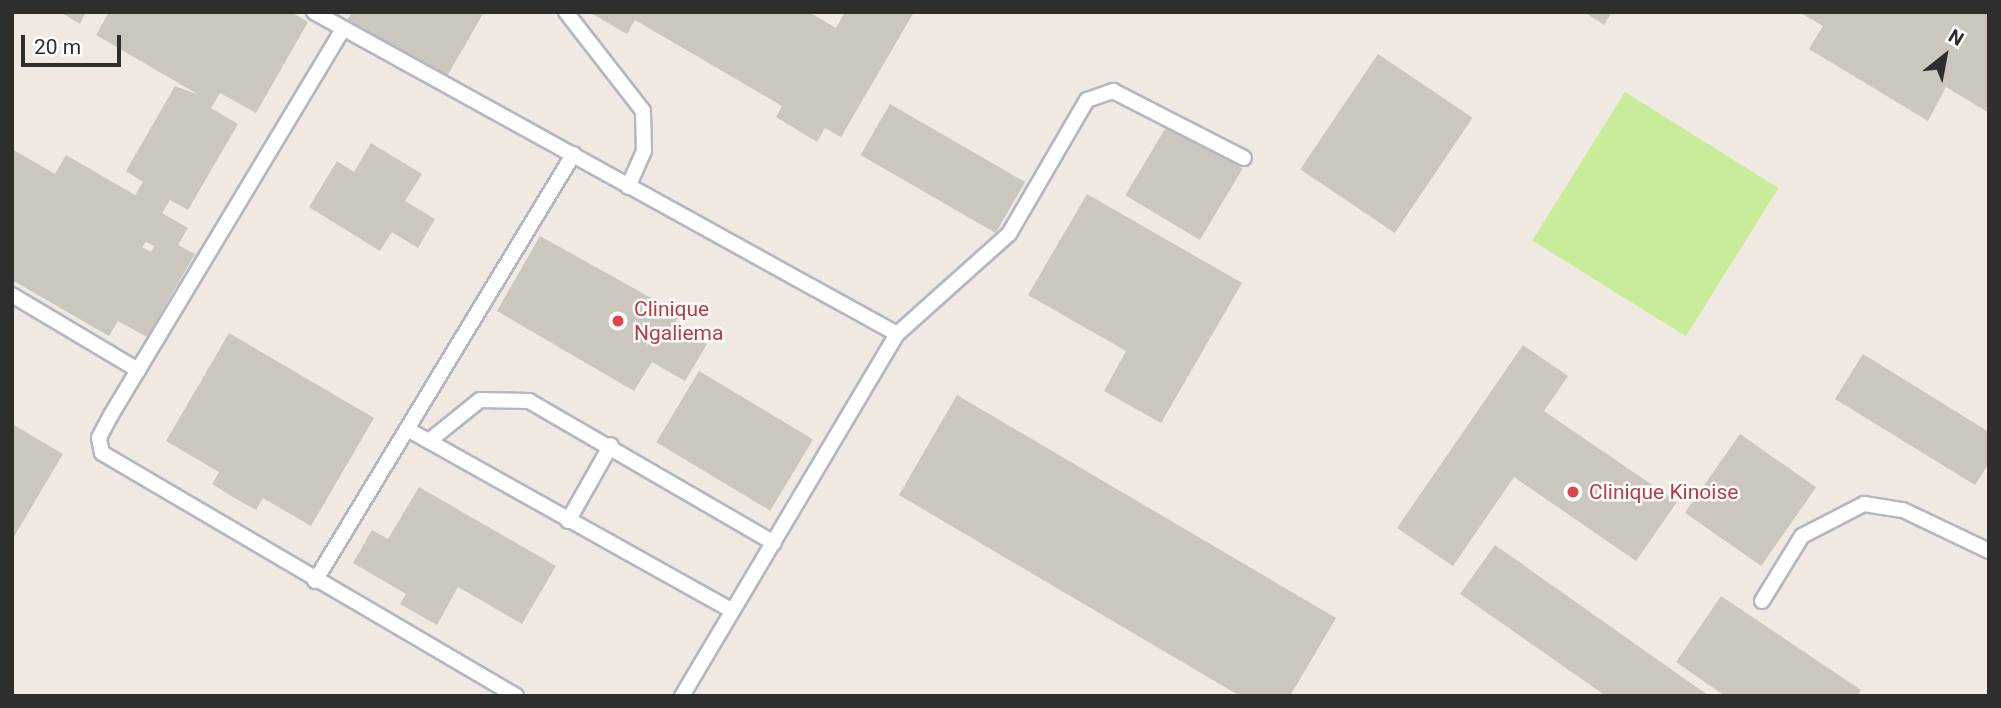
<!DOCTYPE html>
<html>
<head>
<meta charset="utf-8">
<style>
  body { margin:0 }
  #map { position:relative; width:2001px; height:708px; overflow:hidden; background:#efe9e1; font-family:Roboto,sans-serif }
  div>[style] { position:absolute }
  .pitch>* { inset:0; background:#c9ec9a; transform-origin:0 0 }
  .building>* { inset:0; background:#cbc7bf; transform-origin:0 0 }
  .roads { filter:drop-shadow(2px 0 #b4b7c1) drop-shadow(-2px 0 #b4b7c1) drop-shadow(0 2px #b4b7c1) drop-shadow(0 -2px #b4b7c1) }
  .service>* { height:14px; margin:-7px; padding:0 7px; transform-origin:7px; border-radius:7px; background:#fff }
  .dots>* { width:19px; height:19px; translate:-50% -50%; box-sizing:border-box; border:4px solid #fff; border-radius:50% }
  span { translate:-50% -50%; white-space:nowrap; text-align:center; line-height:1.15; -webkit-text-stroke:5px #fff; paint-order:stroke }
  .health-label { font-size:21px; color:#be3a42 }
  .left { translate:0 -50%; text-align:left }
  .frame { position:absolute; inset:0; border:14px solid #2e2e2e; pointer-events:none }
  .north { position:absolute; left:1910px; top:21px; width:70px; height:70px; -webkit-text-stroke:5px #fff; paint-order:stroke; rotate:31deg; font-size:19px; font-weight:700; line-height:28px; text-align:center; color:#2e2e2e }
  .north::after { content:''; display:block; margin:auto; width:24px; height:32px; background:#2e2e2e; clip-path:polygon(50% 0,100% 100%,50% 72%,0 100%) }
  .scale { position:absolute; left:21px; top:35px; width:100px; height:32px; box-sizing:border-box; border:4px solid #2e2e2e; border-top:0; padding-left:9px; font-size:21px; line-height:24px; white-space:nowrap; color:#2e2e2e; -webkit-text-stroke:5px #fff; paint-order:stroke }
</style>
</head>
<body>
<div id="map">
  <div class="pitch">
    <div style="left:1625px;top:92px;width:181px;height:175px;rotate:32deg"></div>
  </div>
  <div class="building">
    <div style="clip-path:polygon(60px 12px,86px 12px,80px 24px)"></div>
    <div style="clip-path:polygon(evenodd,109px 12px,291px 12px,308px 22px,256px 113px,220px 93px,211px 108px,238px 124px,188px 210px,170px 200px,162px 213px,188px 228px,178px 245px,195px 254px,147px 337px,118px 321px,109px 336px,12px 280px,12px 149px,55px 174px,66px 155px,135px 195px,143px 182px,126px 171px,175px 86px,199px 95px,96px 35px,109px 12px,146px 242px,154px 246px,151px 252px,142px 247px,146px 242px)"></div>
    <div style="clip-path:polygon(352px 12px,484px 12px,446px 78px,347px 21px)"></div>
    <div style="clip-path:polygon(589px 12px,809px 12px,836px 28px,845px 12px,914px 12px,841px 137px,825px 128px,817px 142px,776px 117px,782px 106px,635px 20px,627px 34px)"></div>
    <div style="clip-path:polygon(1584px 12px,1612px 12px,1604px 25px)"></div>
    <div style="clip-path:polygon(1799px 12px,1989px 12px,1989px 113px,1946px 87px,1928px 121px,1809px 49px,1823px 26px)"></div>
    <div style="left:1378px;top:54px;width:114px;height:139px;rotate:34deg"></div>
    <div style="left:890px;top:104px;width:156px;height:59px;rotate:30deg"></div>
    <div style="left:1168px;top:124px;width:87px;height:83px;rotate:31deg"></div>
    <div style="clip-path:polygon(371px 143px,422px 174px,405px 201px,435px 219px,418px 248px,392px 232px,380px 251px,309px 207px,337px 161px,354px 172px)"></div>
    <div style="clip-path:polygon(1087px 194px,1242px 283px,1161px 423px,1104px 391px,1126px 351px,1028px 295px)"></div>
    <div style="clip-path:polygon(540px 236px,680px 314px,674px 325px,707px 344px,685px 381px,652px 362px,634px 391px,497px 311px)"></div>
    <div style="clip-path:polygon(229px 333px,374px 418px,311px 526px,263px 498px,256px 510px,233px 497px,212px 484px,219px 472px,166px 441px)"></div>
    <div style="clip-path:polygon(1523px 345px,1568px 376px,1544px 411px,1677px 502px,1636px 561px,1514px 477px,1453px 566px,1397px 528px)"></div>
    <div style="clip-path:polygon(1863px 354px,1989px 432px,1989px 463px,1975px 485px,1835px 399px)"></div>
    <div style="left:699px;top:371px;width:133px;height:83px;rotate:31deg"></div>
    <div style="clip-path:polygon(957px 395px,1336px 618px,1290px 696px,1240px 696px,899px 495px)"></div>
    <div style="clip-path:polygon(12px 424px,63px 454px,12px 540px)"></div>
    <div style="left:1740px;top:434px;width:93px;height:96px;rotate:35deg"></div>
    <div style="clip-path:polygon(419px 487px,556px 566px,522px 624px,458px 587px,437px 625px,400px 604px,406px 594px,353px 563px,372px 530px,388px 539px)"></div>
    <div style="clip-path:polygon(1495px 545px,1709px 696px,1606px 696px,1460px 594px)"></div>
    <div style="clip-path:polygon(1721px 596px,1861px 690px,1857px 696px,1725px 696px,1676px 662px)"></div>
  </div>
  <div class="roads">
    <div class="service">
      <div style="left:314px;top:12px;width:666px;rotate:28.91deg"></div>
      <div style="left:566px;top:12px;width:125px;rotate:52.1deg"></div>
      <div style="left:643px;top:111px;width:40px;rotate:88.6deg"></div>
      <div style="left:644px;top:151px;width:39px;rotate:114deg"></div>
      <div style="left:343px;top:29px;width:450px;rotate:121deg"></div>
      <div style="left:111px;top:415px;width:26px;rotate:118deg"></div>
      <div style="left:99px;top:438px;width:15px;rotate:79deg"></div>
      <div style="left:102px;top:453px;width:480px;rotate:30.4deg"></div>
      <div style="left:12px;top:295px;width:147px;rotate:30.8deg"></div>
      <div style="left:407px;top:429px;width:372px;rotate:29.2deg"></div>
      <div style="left:429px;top:441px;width:65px;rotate:-38.8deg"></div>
      <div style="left:480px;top:400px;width:49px;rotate:1.2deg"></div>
      <div style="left:529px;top:401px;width:283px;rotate:30.1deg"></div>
      <div style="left:568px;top:521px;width:87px;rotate:-60.5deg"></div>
      <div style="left:315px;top:581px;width:499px;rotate:-58.8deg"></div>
      <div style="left:1762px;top:601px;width:76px;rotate:-58.4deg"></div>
      <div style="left:1802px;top:536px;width:70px;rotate:-27.3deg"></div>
      <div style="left:1864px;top:504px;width:39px;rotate:9deg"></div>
      <div style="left:1903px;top:510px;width:95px;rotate:25.5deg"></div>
      <div style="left:682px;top:696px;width:421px;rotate:-59.3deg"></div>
      <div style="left:897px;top:334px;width:150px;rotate:-41.8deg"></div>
      <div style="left:1009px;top:234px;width:155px;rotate:-59.8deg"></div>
      <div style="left:1087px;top:100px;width:28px;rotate:-19deg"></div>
      <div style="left:1113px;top:91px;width:147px;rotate:27.1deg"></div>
    </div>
  </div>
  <div class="dots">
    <div style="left:618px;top:321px;background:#e0444e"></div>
    <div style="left:1573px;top:492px;background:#e0444e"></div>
  </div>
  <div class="health-label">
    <span class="left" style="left:634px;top:321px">Clinique<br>Ngaliema</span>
    <span class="left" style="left:1589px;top:492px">Clinique Kinoise</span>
  </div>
  <div class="frame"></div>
  <div class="north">N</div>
  <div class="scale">20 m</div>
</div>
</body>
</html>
